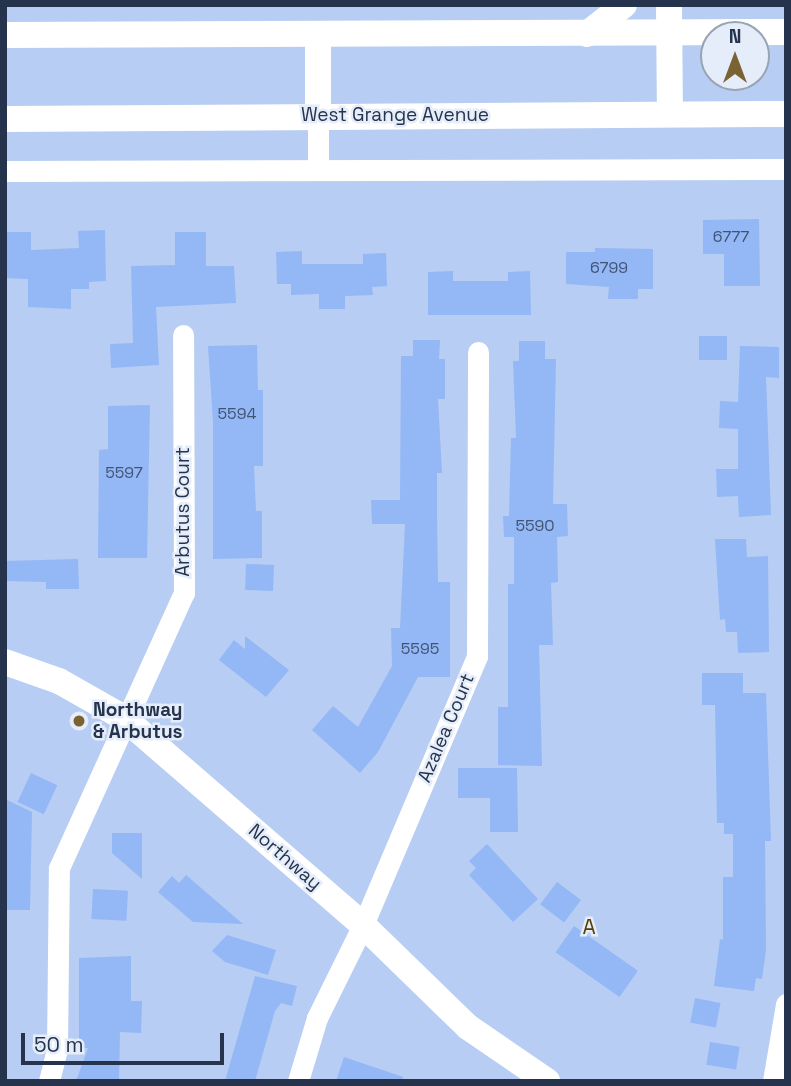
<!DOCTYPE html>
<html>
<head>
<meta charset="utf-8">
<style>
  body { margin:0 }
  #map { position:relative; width:791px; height:1086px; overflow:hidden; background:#b7cdf3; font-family:"Space Grotesk",sans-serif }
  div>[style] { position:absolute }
  .building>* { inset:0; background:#94b7f6; transform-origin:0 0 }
  .minor>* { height:21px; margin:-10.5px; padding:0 10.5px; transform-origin:10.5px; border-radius:10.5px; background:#fff }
  .tertiary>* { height:26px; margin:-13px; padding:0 13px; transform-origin:13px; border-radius:13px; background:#fff }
  .dots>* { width:19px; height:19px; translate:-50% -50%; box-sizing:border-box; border:4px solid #e5edfa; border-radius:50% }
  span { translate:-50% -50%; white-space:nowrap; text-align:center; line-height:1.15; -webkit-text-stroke:5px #e5edfa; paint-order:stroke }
  .number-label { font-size:16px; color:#415476 }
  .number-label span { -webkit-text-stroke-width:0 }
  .street-label { font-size:19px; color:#25334c }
  .poi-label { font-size:19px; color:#25334c; font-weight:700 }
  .left { translate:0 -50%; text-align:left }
  .neighbourhood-label { font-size:21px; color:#593e00; letter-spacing:2px }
  .frame { position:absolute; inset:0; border:7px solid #25334c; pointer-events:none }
  .north { position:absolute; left:700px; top:21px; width:70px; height:70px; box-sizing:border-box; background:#e5edfa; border:2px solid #98a3b4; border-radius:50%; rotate:0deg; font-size:19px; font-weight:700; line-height:28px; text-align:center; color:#25334c }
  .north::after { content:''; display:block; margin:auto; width:24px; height:32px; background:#7b6233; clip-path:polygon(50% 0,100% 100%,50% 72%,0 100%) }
  .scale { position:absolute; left:21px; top:1033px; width:203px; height:32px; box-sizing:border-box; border:4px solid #25334c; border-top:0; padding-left:9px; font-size:21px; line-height:24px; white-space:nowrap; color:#25334c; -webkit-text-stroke:5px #e5edfa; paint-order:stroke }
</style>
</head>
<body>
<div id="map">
  <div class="building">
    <div style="clip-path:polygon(759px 219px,760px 286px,724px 286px,724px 254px,703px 254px,703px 220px)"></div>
    <div style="clip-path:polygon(105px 230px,106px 281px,89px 282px,89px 289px,71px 289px,71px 309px,28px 307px,28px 279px,5px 278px,5px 232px,31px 232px,31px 250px,79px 248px,78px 231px)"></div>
    <div style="clip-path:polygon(175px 232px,206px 232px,206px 266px,234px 266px,236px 303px,156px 307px,159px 365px,111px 368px,110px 344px,133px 343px,131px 266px,175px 265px)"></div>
    <div style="clip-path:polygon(595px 248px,653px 249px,653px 289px,638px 289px,638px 299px,608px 299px,609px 287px,566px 284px,566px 252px,595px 252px)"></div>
    <div style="clip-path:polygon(302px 251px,302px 264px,363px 264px,363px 254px,386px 253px,387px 286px,372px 287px,373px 295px,345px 296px,345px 309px,319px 309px,319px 294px,291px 295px,291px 284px,277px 284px,276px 252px)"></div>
    <div style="clip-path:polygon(453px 271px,453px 281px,508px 281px,508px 272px,530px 271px,531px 315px,428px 315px,428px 272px)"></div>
    <div style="left:699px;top:336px;width:28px;height:24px"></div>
    <div style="clip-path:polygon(413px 340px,440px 340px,439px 359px,445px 359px,445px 399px,438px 399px,442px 473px,437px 473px,437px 517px,438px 582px,450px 582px,450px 677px,418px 677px,378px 752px,360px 773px,312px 730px,333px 706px,358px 727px,392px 666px,391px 628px,400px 628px,405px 524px,372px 524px,371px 500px,400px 500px,401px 356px,413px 356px)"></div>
    <div style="clip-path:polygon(519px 341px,545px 341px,545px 359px,556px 359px,553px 504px,567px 504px,568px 536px,557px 537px,558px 582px,551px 583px,553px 645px,539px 645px,542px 766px,498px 765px,498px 707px,508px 707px,508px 584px,514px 584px,514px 537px,504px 537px,503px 516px,509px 516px,511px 438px,516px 438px,513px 361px,519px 361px)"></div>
    <div style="clip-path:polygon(257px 345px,258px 390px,263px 390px,263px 466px,254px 466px,256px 511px,262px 511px,262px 558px,213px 559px,213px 422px,208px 346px)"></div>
    <div style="clip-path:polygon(740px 346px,779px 347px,779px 378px,766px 377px,771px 515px,739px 517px,738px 496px,717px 497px,716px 469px,738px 469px,738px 429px,719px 428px,720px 401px,738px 402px)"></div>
    <div style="clip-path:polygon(150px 405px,147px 558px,98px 558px,99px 450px,108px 449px,108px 406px)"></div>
    <div style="clip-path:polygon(715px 539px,746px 539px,747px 557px,768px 556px,769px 652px,738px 653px,737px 632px,726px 632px,725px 619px,720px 620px)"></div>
    <div style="clip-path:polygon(78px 559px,79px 589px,46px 589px,46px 582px,5px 581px,5px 561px)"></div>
    <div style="left:246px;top:564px;width:28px;height:26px;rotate:2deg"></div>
    <div style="clip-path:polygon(245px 636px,289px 670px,266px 697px,219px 660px,234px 640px,245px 649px)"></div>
    <div style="clip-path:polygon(702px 673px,743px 673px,743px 693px,766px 693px,771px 841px,765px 841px,766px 950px,762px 979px,756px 978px,754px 991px,714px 986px,720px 939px,723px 940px,723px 877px,733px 877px,733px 834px,724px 834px,724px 823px,717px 823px,715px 705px,702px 705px)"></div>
    <div style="clip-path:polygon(458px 768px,517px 768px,518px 832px,490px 832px,490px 798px,458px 798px)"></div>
    <div style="left:31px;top:773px;width:29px;height:32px;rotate:25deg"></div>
    <div style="clip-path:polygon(5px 799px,32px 812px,30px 910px,5px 910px)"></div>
    <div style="clip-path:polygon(112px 833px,142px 833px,142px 879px,112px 853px)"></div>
    <div style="clip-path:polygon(487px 844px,538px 899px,513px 922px,469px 875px,476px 868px,469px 861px)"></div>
    <div style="clip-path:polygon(186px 875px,243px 924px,193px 922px,158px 892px,172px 876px,179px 883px)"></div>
    <div style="left:557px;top:882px;width:30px;height:28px;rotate:37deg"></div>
    <div style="left:93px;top:889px;width:35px;height:30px;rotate:3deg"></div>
    <div style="left:574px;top:926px;width:78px;height:32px;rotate:35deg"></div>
    <div style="clip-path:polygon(227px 935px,276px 950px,268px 975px,225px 962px,212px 951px)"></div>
    <div style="clip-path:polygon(131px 956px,131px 1001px,142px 1001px,141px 1033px,120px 1032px,119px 1081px,76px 1081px,88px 1048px,79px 1048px,79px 958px)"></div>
    <div style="clip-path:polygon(255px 976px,297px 986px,292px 1006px,281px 1003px,275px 1011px,255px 1081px,225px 1081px)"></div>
    <div style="left:695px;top:998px;width:26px;height:25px;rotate:11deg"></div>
    <div style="left:710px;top:1042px;width:30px;height:23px;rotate:9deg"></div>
    <div style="clip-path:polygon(344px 1057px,403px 1077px,402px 1081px,336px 1081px)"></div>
  </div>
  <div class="minor">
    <div style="left:318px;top:115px;width:55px;rotate:90deg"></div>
    <div style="left:5px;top:171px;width:781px;rotate:-0.15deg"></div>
    <div style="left:49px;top:1081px;width:32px;rotate:-76deg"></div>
    <div style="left:57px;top:1050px;width:182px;rotate:-89.4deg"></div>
    <div style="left:59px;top:868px;width:302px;rotate:-65.6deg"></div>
    <div style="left:184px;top:593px;width:258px;rotate:-90.2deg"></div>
    <div style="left:298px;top:1081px;width:66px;rotate:-73.2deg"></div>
    <div style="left:317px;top:1018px;width:104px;rotate:-63.7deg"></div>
    <div style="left:363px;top:925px;width:292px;rotate:-67deg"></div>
    <div style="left:477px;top:656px;width:304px;rotate:-89.8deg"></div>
    <div style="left:773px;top:1081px;width:78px;rotate:-80.4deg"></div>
  </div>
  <div class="tertiary">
    <div style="left:669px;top:5px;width:109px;rotate:89.5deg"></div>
    <div style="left:587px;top:34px;width:47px;rotate:-38.1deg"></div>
    <div style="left:5px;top:35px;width:781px;rotate:-0.22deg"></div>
    <div style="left:318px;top:115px;width:80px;rotate:-90deg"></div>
    <div style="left:5px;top:119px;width:781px;rotate:-0.37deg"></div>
    <div style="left:5px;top:662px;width:57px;rotate:19.4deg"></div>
    <div style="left:59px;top:681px;width:75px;rotate:29.6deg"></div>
    <div style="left:124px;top:718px;width:316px;rotate:40.9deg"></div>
    <div style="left:363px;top:925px;width:146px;rotate:44.2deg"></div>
    <div style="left:468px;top:1027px;width:96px;rotate:34.4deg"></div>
  </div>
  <div class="dots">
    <div style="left:79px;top:721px;background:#7b6233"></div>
  </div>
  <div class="number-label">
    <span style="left:731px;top:237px">6777</span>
    <span style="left:609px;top:268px">6799</span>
    <span style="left:237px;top:414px">5594</span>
    <span style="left:124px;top:473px">5597</span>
    <span style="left:535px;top:526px">5590</span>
    <span style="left:420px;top:649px">5595</span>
  </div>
  <div class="street-label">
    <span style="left:395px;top:115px">West Grange Avenue</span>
    <span style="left:183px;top:512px;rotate:-90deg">Arbutus Court</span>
    <span style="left:446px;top:728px;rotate:-67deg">Azalea Court</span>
    <span style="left:285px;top:857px;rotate:41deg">Northway</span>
  </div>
  <div class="poi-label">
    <span class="left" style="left:93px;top:721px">Northway<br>&amp; Arbutus</span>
  </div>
  <div class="neighbourhood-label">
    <span style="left:590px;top:927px">A</span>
  </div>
  <div class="frame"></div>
  <div class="north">N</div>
  <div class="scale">50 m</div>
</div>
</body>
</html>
